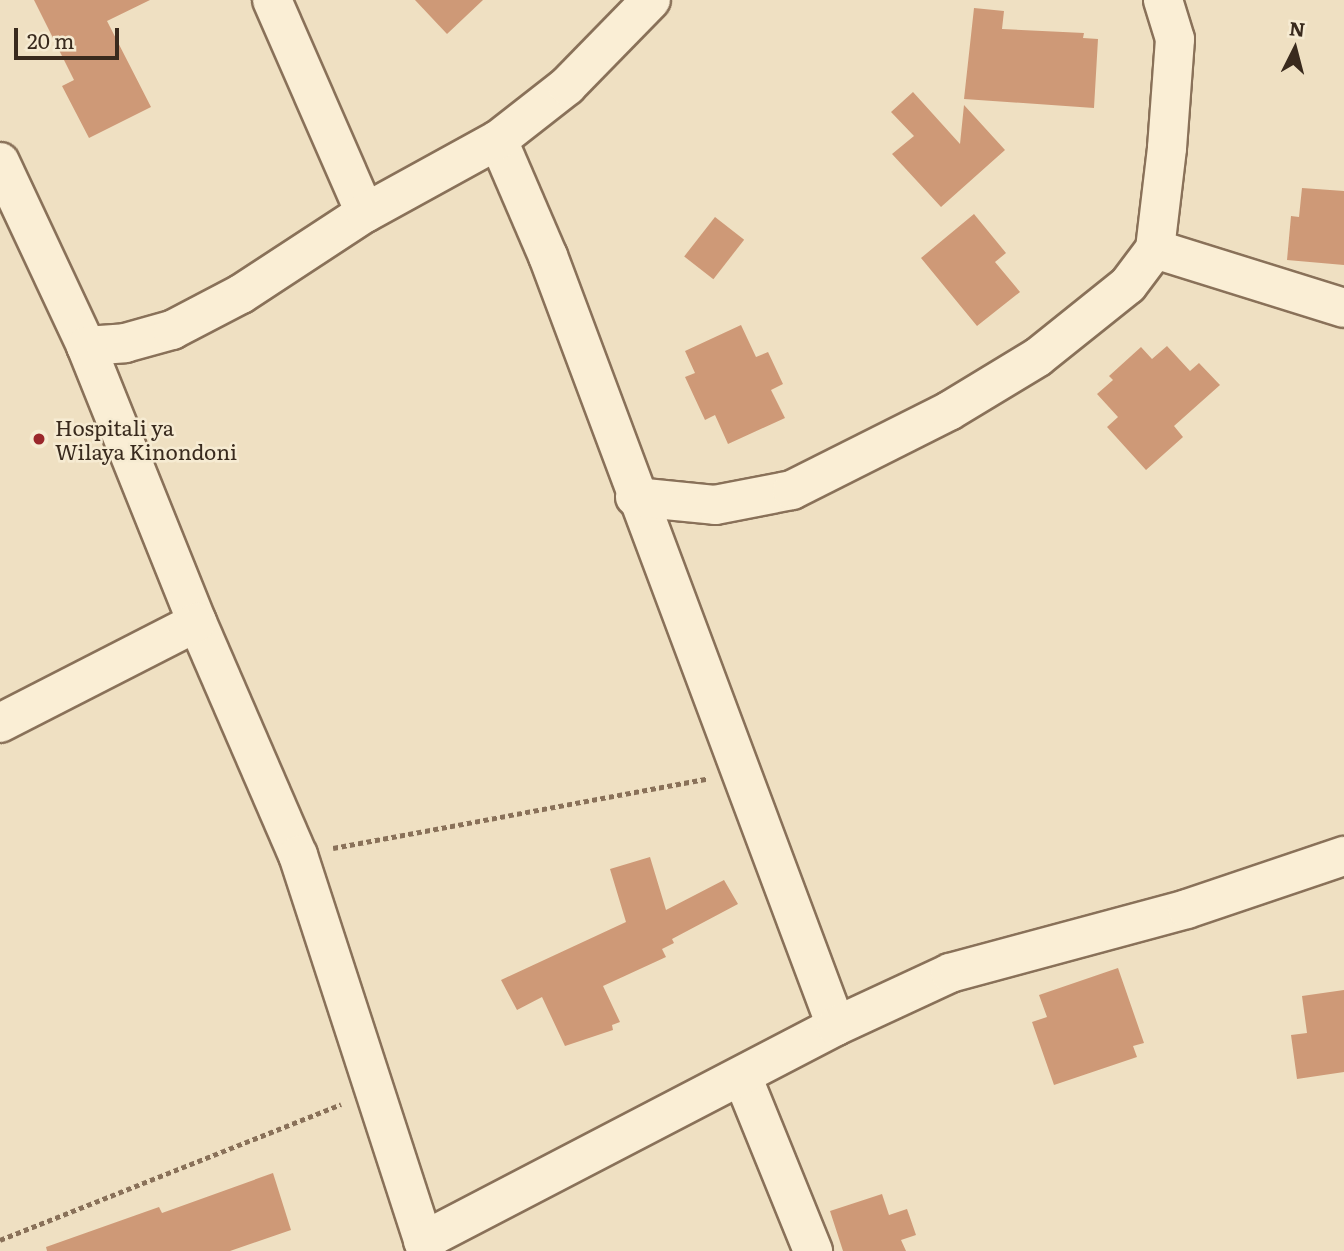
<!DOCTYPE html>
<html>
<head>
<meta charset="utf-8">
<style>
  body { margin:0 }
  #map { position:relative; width:1344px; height:1251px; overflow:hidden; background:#efe0c2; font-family:Literata,serif }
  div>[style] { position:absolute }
  .building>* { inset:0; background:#ce9977; transform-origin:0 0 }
  .path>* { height:4.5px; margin-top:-2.25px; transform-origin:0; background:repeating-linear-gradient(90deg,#897159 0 5px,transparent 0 8.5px) }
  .roads { filter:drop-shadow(2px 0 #897159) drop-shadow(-2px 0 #897159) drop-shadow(0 2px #897159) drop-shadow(0 -2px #897159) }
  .street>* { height:38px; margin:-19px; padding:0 19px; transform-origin:19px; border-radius:19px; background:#faeed5 }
  .dots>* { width:19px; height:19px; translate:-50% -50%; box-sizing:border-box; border:4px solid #f6ebd2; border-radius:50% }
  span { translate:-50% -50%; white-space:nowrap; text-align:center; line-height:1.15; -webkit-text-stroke:5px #f6ebd2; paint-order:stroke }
  .poi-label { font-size:21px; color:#392a1d }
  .left { translate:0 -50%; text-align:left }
  .north { position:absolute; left:1260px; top:14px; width:70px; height:70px; -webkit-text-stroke:5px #f6ebd2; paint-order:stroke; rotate:6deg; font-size:19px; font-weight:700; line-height:28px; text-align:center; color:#392a1d }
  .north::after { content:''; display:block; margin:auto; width:24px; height:32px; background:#392a1d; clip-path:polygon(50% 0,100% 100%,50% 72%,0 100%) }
  .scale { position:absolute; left:14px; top:28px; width:105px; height:32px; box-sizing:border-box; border:4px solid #392a1d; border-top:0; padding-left:9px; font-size:21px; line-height:24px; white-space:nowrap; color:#392a1d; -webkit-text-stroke:5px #f6ebd2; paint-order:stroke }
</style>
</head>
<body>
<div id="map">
  <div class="building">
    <div style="clip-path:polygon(34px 0,150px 0,107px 21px,151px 107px,89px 138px,62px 86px,74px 80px)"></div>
    <div style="clip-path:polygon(415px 0,483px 0,447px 34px)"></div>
    <div style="clip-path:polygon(974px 8px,1004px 11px,1002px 29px,1084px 33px,1083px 38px,1098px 39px,1094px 108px,964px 99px)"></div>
    <div style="clip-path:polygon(913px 92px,960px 144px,964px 105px,1005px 150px,941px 207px,892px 154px,914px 136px,891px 112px)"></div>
    <div style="clip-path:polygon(1302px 188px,1344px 191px,1344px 265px,1287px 260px,1291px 216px,1299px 217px)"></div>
    <div style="clip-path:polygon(974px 214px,1006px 253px,995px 262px,1020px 292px,977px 326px,921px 258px)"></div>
    <div style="left:715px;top:217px;width:37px;height:50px;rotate:38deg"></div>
    <div style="clip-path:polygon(741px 325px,756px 357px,768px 352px,783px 384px,771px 390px,785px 418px,728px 444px,715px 415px,705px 420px,685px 377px,695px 373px,685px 351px)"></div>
    <div style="clip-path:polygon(1167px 346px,1190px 371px,1199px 363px,1220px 385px,1174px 426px,1183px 437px,1146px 470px,1107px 427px,1118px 417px,1097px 394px,1113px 380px,1109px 376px,1141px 347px,1152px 359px)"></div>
    <div style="clip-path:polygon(650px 857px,666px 910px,724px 880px,738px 904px,672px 939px,674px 943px,662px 949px,666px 957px,603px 986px,620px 1022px,612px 1025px,613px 1030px,565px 1046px,542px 997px,517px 1010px,501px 980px,626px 922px,610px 869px)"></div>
    <div style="clip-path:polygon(1118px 968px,1144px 1043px,1133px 1046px,1137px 1057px,1054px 1085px,1032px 1022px,1047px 1017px,1039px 995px)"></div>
    <div style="clip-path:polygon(1344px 990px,1344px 1072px,1297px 1079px,1291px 1035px,1307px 1033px,1302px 996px)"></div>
    <div style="clip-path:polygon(273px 1173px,291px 1230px,230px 1251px,47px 1251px,46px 1247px,159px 1207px,162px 1213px)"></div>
    <div style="clip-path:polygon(882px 1194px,889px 1215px,907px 1209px,916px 1235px,901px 1240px,906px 1251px,843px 1251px,830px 1211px)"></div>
  </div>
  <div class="path">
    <div style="left:333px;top:848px;width:380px;rotate:-10.5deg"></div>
    <div style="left:0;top:1240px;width:367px;rotate:-21.7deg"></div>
  </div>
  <div class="roads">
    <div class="street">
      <div style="left:272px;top:0;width:232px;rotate:66.4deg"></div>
      <div style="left:498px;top:140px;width:126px;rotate:66.7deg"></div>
      <div style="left:548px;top:256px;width:822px;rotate:69.49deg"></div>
      <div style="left:0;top:162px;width:203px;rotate:64.9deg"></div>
      <div style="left:86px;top:346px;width:297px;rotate:68.1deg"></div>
      <div style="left:197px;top:622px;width:254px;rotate:66.6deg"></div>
      <div style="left:298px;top:855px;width:416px;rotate:72deg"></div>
      <div style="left:1155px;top:249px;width:198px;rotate:17.3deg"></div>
      <div style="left:86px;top:346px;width:39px;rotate:-4deg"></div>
      <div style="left:125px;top:343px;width:49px;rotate:-15.5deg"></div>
      <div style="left:172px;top:330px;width:78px;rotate:-27.6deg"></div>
      <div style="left:241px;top:294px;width:148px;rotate:-33.2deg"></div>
      <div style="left:365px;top:213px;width:152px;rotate:-28.8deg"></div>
      <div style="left:498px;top:140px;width:88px;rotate:-38deg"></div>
      <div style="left:567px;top:86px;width:120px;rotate:-45.7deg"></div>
      <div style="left:635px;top:497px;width:80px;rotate:5.7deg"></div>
      <div style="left:715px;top:505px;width:78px;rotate:-11deg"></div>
      <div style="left:792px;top:490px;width:176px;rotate:-26.7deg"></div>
      <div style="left:949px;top:411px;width:104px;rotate:-31.2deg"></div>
      <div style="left:1038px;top:357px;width:115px;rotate:-38.7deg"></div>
      <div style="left:1128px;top:285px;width:45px;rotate:-53.1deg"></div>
      <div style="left:1155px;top:249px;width:102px;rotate:-83.2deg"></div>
      <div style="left:1167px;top:148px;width:109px;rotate:-85.8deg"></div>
      <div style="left:1175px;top:39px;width:41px;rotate:-107.1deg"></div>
      <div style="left:0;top:723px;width:221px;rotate:-27.1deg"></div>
      <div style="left:742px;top:1076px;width:189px;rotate:67.9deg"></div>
      <div style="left:423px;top:1241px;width:466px;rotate:-27.5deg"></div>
      <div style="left:836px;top:1026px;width:126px;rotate:-24.9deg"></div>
      <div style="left:950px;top:973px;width:245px;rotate:-15.1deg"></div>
      <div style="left:1187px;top:909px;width:166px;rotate:-18.7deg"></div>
    </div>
  </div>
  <div class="dots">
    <div style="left:39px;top:439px;background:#9a272b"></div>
  </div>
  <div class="poi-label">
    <span class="left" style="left:55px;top:439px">Hospitali ya<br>Wilaya Kinondoni</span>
  </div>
  <div class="north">N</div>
  <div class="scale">20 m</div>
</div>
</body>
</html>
